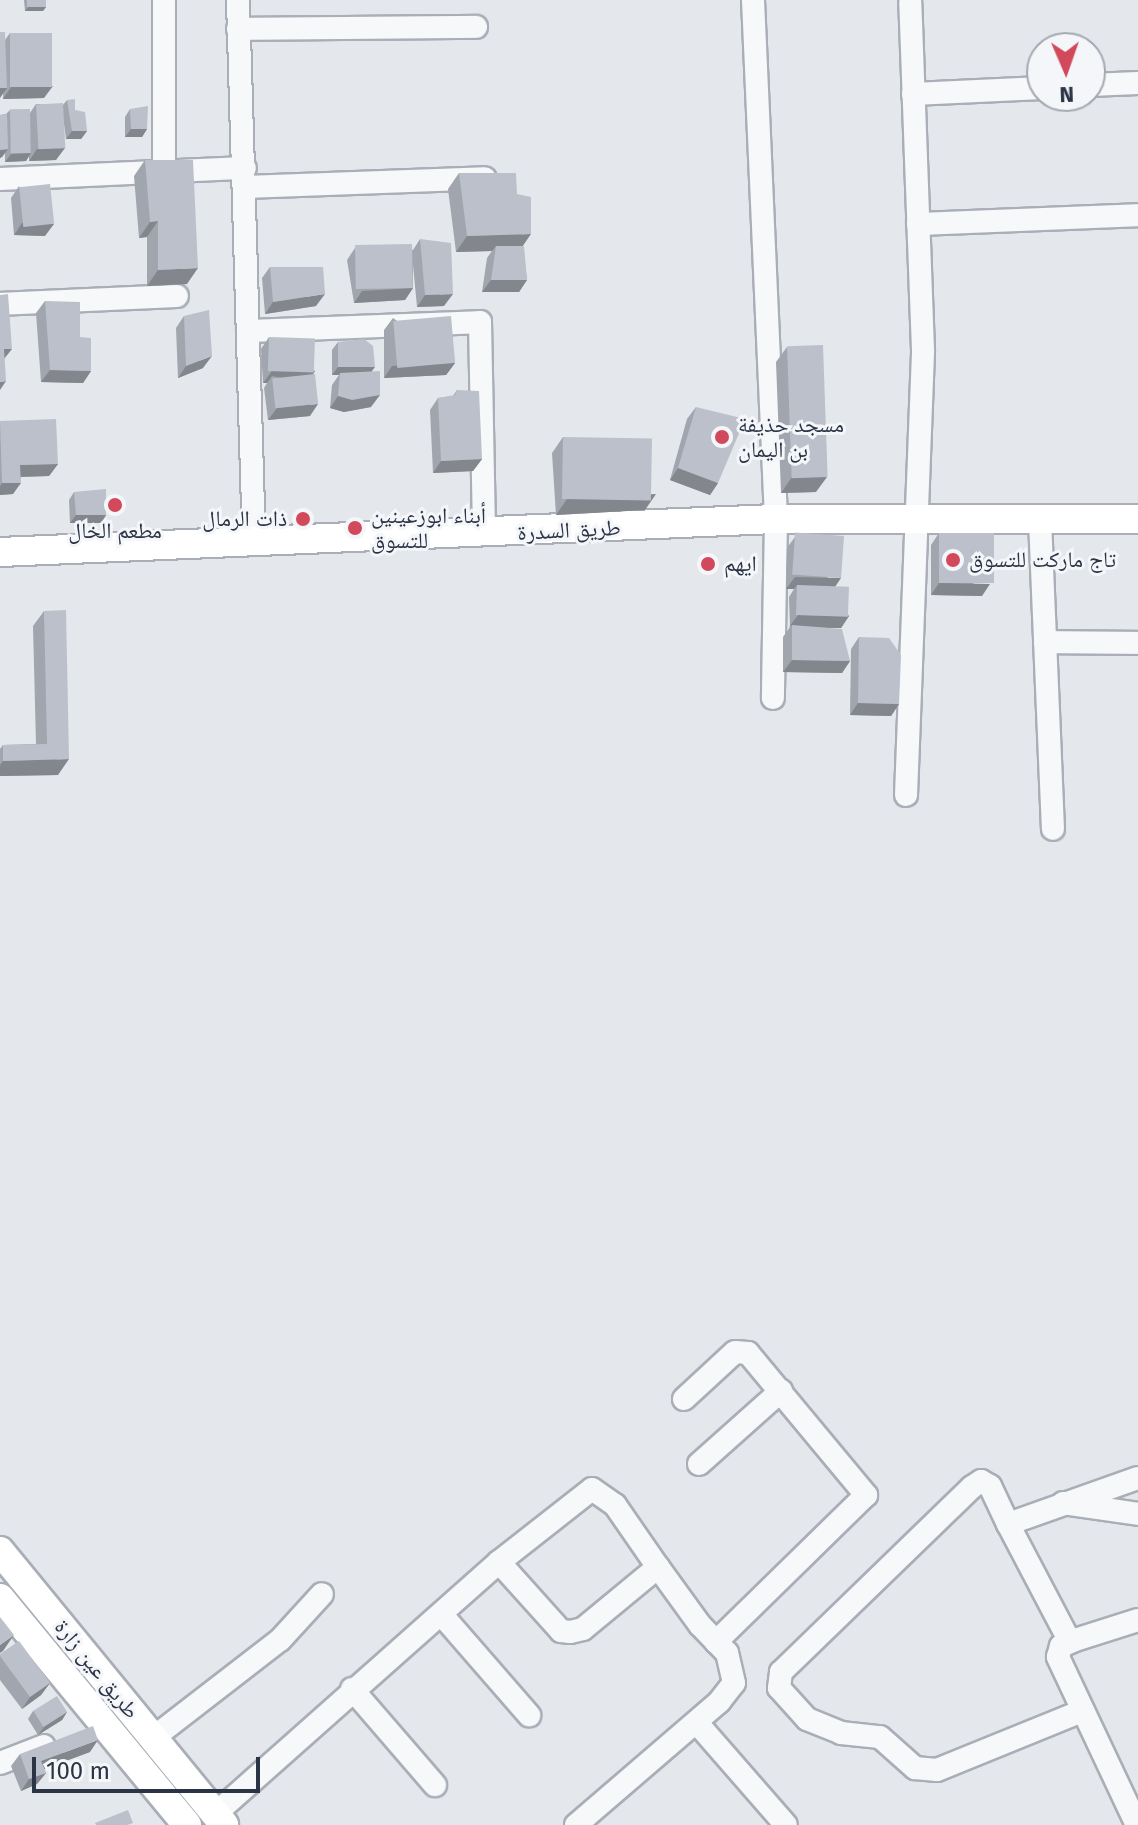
<!DOCTYPE html>
<html>
<head>
<meta charset="utf-8">
<style>
  body { margin:0 }
  #map { position:relative; width:1138px; height:1825px; overflow:hidden; background:#e4e7ec; font-family:"Fira Sans","Noto Naskh Arabic",sans-serif }
  div>[style] { position:absolute }
  .roads { filter:drop-shadow(2px 0 #a9aeb7) drop-shadow(-2px 0 #a9aeb7) drop-shadow(0 2px #a9aeb7) drop-shadow(0 -2px #a9aeb7) }
  .minor>* { height:22px; margin:-11px; padding:0 11px; transform-origin:11px; border-radius:11px; background:#f7f8fa }
  .major>* { height:28px; margin:-14px; padding:0 14px; transform-origin:14px; border-radius:14px; background:#fff }
  .wall>* { inset:0; background:#a1a5ae }
  .shaded-wall>* { inset:0; background:#83868d }
  .building>* { inset:0; background:#bbc0ca; transform-origin:0 0 }
  .dots>* { width:22px; height:22px; translate:-50% -50%; box-sizing:border-box; border:4px solid #f4f6f9; border-radius:50% }
  span { translate:-50% -50%; white-space:nowrap; text-align:center; line-height:1.15; -webkit-text-stroke:6px #f4f6f9; paint-order:stroke }
  .poi-label { font-size:22px; color:#2b3445 }
  .left { translate:0 -50%; text-align:left }
  .right { translate:-100% -50%; text-align:right }
  .street-label { font-size:22px; color:#2b3445 }
  .north { position:absolute; left:1026px; top:32px; width:80px; height:80px; box-sizing:border-box; background:#f4f6f9; border:2px solid #a4a8b1; border-radius:50%; rotate:178deg; font-size:22px; font-weight:700; line-height:32px; text-align:center; color:#2b3445 }
  .north::after { content:''; display:block; margin:auto; width:28px; height:36px; background:#d1495b; clip-path:polygon(50% 0,100% 100%,50% 72%,0 100%) }
  .scale { position:absolute; left:32px; top:1757px; width:228px; height:36px; box-sizing:border-box; border:4px solid #2b3445; border-top:0; padding-left:10px; font-size:24px; line-height:28px; white-space:nowrap; color:#2b3445; -webkit-text-stroke:6px #f4f6f9; paint-order:stroke }
</style>
</head>
<body>
<div id="map">
  <div class="roads">
    <div class="minor">
      <div style="left:164px;top:0;width:170px;rotate:90deg"></div>
      <div style="left:238px;top:0;width:541px;rotate:88.31deg"></div>
      <div style="left:753px;top:0;width:520px;rotate:87.46deg"></div>
      <div style="left:776px;top:519px;width:179px;rotate:91deg"></div>
      <div style="left:238px;top:29px;width:238px;rotate:-0.5deg"></div>
      <div style="left:1090px;top:85px;width:48px;rotate:-2.4deg"></div>
      <div style="left:913px;top:94px;width:129px;rotate:-2.7deg"></div>
      <div style="left:0;top:179px;width:245px;rotate:-2.6deg"></div>
      <div style="left:245px;top:187px;width:240px;rotate:-2.1deg"></div>
      <div style="left:918px;top:224px;width:220px;rotate:-2.3deg"></div>
      <div style="left:0;top:304px;width:177px;rotate:-2.6deg"></div>
      <div style="left:248px;top:331px;width:232px;rotate:-2.2deg"></div>
      <div style="left:480px;top:322px;width:212px;rotate:88.9deg"></div>
      <div style="left:1040px;top:520px;width:309px;rotate:87.6deg"></div>
      <div style="left:1045px;top:642px;width:93px;rotate:0.6deg"></div>
      <div style="left:906px;top:795px;width:445px;rotate:-87.8deg"></div>
      <div style="left:923px;top:350px;width:348px;rotate:-92.1deg"></div>
      <div style="left:684px;top:1399px;width:69px;rotate:-42.7deg"></div>
      <div style="left:735px;top:1352px;width:13px;rotate:4deg"></div>
      <div style="left:748px;top:1353px;width:185px;rotate:50.3deg"></div>
      <div style="left:866px;top:1495px;width:210px;rotate:135.6deg"></div>
      <div style="left:699px;top:1464px;width:110px;rotate:-41.7deg"></div>
      <div style="left:1063px;top:1503px;width:76px;rotate:8.3deg"></div>
      <div style="left:1008px;top:1524px;width:42px;rotate:-115.3deg"></div>
      <div style="left:990px;top:1486px;width:10px;rotate:-151deg"></div>
      <div style="left:981px;top:1481px;width:11px;rotate:146deg"></div>
      <div style="left:972px;top:1487px;width:266px;rotate:135.9deg"></div>
      <div style="left:781px;top:1672px;width:16px;rotate:97deg"></div>
      <div style="left:779px;top:1688px;width:42px;rotate:47.9deg"></div>
      <div style="left:807px;top:1719px;width:37px;rotate:22deg"></div>
      <div style="left:841px;top:1733px;width:39px;rotate:6deg"></div>
      <div style="left:880px;top:1737px;width:47px;rotate:41.5deg"></div>
      <div style="left:915px;top:1768px;width:22px;rotate:5deg"></div>
      <div style="left:937px;top:1770px;width:157px;rotate:-22.1deg"></div>
      <div style="left:442px;top:1615px;width:133px;rotate:49deg"></div>
      <div style="left:1070px;top:1642px;width:133px;rotate:-117.7deg"></div>
      <div style="left:1008px;top:1524px;width:138px;rotate:-19.5deg"></div>
      <div style="left:352px;top:1689px;width:127px;rotate:49.2deg"></div>
      <div style="left:697px;top:1723px;width:135px;rotate:48.9deg"></div>
      <div style="left:153px;top:1738px;width:160px;rotate:-37.7deg"></div>
      <div style="left:280px;top:1640px;width:62px;rotate:-47.6deg"></div>
      <div style="left:0;top:1763px;width:47px;rotate:-21.1deg"></div>
      <div style="left:215px;top:1814px;width:380px;rotate:-41.6deg"></div>
      <div style="left:499px;top:1562px;width:118px;rotate:-38.1deg"></div>
      <div style="left:592px;top:1489px;width:28px;rotate:35deg"></div>
      <div style="left:615px;top:1505px;width:75px;rotate:55.3deg"></div>
      <div style="left:658px;top:1567px;width:97px;rotate:140.4deg"></div>
      <div style="left:583px;top:1629px;width:13px;rotate:167deg"></div>
      <div style="left:570px;top:1632px;width:9px;rotate:-174deg"></div>
      <div style="left:561px;top:1631px;width:93px;rotate:-131.9deg"></div>
      <div style="left:576px;top:1825px;width:189px;rotate:-40.7deg"></div>
      <div style="left:719px;top:1702px;width:24px;rotate:-52deg"></div>
      <div style="left:734px;top:1683px;width:31px;rotate:-103deg"></div>
      <div style="left:727px;top:1653px;width:39px;rotate:-134deg"></div>
      <div style="left:700px;top:1625px;width:72px;rotate:-125.9deg"></div>
      <div style="left:1137px;top:1825px;width:186px;rotate:-115.2deg"></div>
      <div style="left:1058px;top:1657px;width:11px;rotate:-75deg"></div>
      <div style="left:1061px;top:1646px;width:15px;rotate:-23deg"></div>
      <div style="left:1075px;top:1640px;width:66px;rotate:-17.6deg"></div>
    </div>
    <div class="major">
      <div style="left:0;top:552px;width:777px;rotate:-2.44deg"></div>
      <div style="left:776px;top:519px;width:362px"></div>
      <div style="left:0;top:1551px;width:354px;rotate:50.7deg"></div>
      <div style="left:0;top:1598px;width:294px;rotate:50.5deg"></div>
    </div>
  </div>
  <div class="wall">
    <div style="clip-path:polygon(24px 0,46px 0,46px 7px,43px 11px,25px 11px)"></div>
    <div style="clip-path:polygon(10px 33px,44px 98px,3px 99px,5px 40px)"></div>
    <div style="clip-path:polygon(67px 100px,75px 110px,87px 131px,81px 139px,66px 139px,64px 124px,56px 160px,29px 161px,29px 156px,26px 161px,5px 162px,5px 153px,2px 157px,0 158px,0 115px,6px 114px,10px 110px,30px 113px,36px 104px,63px 105px)"></div>
    <div style="clip-path:polygon(130px 109px,147px 129px,142px 137px,125px 137px,125px 117px)"></div>
    <div style="clip-path:polygon(145px 160px,187px 284px,147px 286px,147px 237px,139px 238px,134px 176px)"></div>
    <div style="clip-path:polygon(459px 173px,517px 194px,527px 280px,519px 292px,482px 292px,487px 258px,492px 251px,456px 252px,448px 189px)"></div>
    <div style="clip-path:polygon(19px 186px,45px 236px,14px 235px,11px 198px)"></div>
    <div style="clip-path:polygon(420px 239px,444px 306px,417px 307px,413px 265px,413px 288px,405px 300px,354px 303px,347px 260px,355px 248px,413px 250px)"></div>
    <div style="clip-path:polygon(270px 267px,316px 306px,265px 314px,262px 278px)"></div>
    <div style="clip-path:polygon(45px 301px,80px 337px,91px 371px,83px 383px,41px 382px,36px 313px)"></div>
    <div style="clip-path:polygon(184px 316px,203px 368px,178px 378px,176px 328px)"></div>
    <div style="clip-path:polygon(393px 318px,455px 363px,446px 375px,384px 378px,384px 330px)"></div>
    <div style="clip-path:polygon(269px 337px,315px 371px,313px 374px,310px 416px,268px 420px,264px 388px,267px 383px,263px 383px,261px 349px)"></div>
    <div style="clip-path:polygon(338px 342px,372px 371px,371px 407px,344px 412px,330px 408px,332px 385px,339px 375px,332px 375px,332px 350px)"></div>
    <div style="clip-path:polygon(787px 347px,816px 492px,781px 493px,776px 362px)"></div>
    <div style="clip-path:polygon(457px 390px,482px 459px,473px 471px,433px 473px,430px 410px,438px 398px,453px 396px)"></div>
    <div style="clip-path:polygon(696px 407px,718px 483px,710px 495px,670px 480px,687px 419px)"></div>
    <div style="clip-path:polygon(0 421px,58px 464px,49px 476px,21px 477px,13px 494px,0 495px)"></div>
    <div style="clip-path:polygon(563px 437px,645px 510px,556px 515px,552px 453px)"></div>
    <div style="clip-path:polygon(74px 492px,106px 515px,101px 523px,70px 523px,69px 500px)"></div>
    <div style="clip-path:polygon(939px 533px,982px 596px,931px 595px,931px 545px)"></div>
    <div style="clip-path:polygon(795px 537px,835px 587px,849px 616px,841px 628px,829px 628px,850px 661px,842px 673px,783px 672px,783px 637px,790px 627px,789px 597px,794px 589px,786px 589px,787px 548px)"></div>
    <div style="clip-path:polygon(44px 611px,58px 775px,0 776px,0 749px,3px 745px,36px 744px,33px 626px)"></div>
    <div style="clip-path:polygon(859px 637px,899px 704px,891px 716px,850px 715px,851px 649px)"></div>
    <div style="clip-path:polygon(0 1654px,50px 1683px,41px 1695px,22px 1709px,0 1680px)"></div>
    <div style="clip-path:polygon(33px 1711px,67px 1712px,62px 1720px,38px 1735px,28px 1719px)"></div>
    <div style="clip-path:polygon(90px 1752px,44px 1769px,46px 1773px,37px 1784px,21px 1791px,11px 1766px,20px 1754px)"></div>
  </div>
  <div class="shaded-wall">
    <div style="clip-path:polygon(28px 7px,46px 7px,43px 11px,25px 11px)"></div>
    <div style="clip-path:polygon(53px 86px,44px 98px,3px 99px,11px 87px)"></div>
    <div style="clip-path:polygon(0 88px,7px 88px,0 98px)"></div>
    <div style="clip-path:polygon(131px 129px,147px 129px,142px 137px,125px 137px)"></div>
    <div style="clip-path:polygon(72px 131px,87px 131px,81px 139px,66px 139px)"></div>
    <div style="clip-path:polygon(65px 148px,56px 160px,29px 161px,37px 149px)"></div>
    <div style="clip-path:polygon(8px 149px,2px 157px,0 158px,0 150px)"></div>
    <div style="clip-path:polygon(31px 153px,26px 161px,5px 162px,11px 154px)"></div>
    <div style="clip-path:polygon(158px 221px,147px 237px,139px 238px,150px 222px)"></div>
    <div style="clip-path:polygon(22px 223px,54px 224px,45px 236px,14px 235px)"></div>
    <div style="clip-path:polygon(531px 234px,520px 250px,496px 246px,492px 251px,456px 252px,467px 236px)"></div>
    <div style="clip-path:polygon(198px 268px,187px 284px,147px 286px,158px 270px)"></div>
    <div style="clip-path:polygon(491px 280px,527px 280px,519px 292px,482px 292px)"></div>
    <div style="clip-path:polygon(413px 288px,405px 300px,354px 303px,362px 291px)"></div>
    <div style="clip-path:polygon(325px 294px,316px 306px,265px 314px,273px 302px)"></div>
    <div style="clip-path:polygon(453px 294px,444px 306px,417px 307px,425px 295px)"></div>
    <div style="clip-path:polygon(4px 349px,12px 349px,0 364px)"></div>
    <div style="clip-path:polygon(212px 356px,203px 368px,178px 378px,186px 366px)"></div>
    <div style="clip-path:polygon(455px 363px,446px 375px,384px 378px,392px 366px)"></div>
    <div style="clip-path:polygon(338px 367px,375px 367px,369px 375px,340px 373px,339px 375px,332px 375px)"></div>
    <div style="clip-path:polygon(50px 370px,91px 371px,83px 383px,41px 382px)"></div>
    <div style="clip-path:polygon(272px 371px,315px 371px,307px 383px,272px 376px,267px 383px,263px 383px)"></div>
    <div style="clip-path:polygon(6px 381px,0 390px,0 382px)"></div>
    <div style="clip-path:polygon(380px 395px,371px 407px,344px 412px,330px 408px,338px 396px)"></div>
    <div style="clip-path:polygon(318px 404px,310px 416px,268px 420px,277px 408px)"></div>
    <div style="clip-path:polygon(482px 459px,473px 471px,433px 473px,441px 461px)"></div>
    <div style="clip-path:polygon(58px 464px,49px 476px,12px 477px,20px 465px)"></div>
    <div style="clip-path:polygon(678px 468px,718px 483px,710px 495px,670px 480px)"></div>
    <div style="clip-path:polygon(792px 477px,827px 477px,816px 492px,781px 493px)"></div>
    <div style="clip-path:polygon(2px 483px,21px 483px,13px 494px,0 495px,0 486px)"></div>
    <div style="clip-path:polygon(656px 494px,645px 510px,556px 515px,567px 499px)"></div>
    <div style="clip-path:polygon(76px 515px,106px 515px,101px 523px,70px 523px)"></div>
    <div style="clip-path:polygon(795px 577px,841px 578px,833px 590px,797px 585px,794px 589px,786px 589px)"></div>
    <div style="clip-path:polygon(939px 583px,990px 584px,982px 596px,931px 595px)"></div>
    <div style="clip-path:polygon(798px 615px,849px 616px,841px 628px,792px 627px,792px 625px,789px 627px)"></div>
    <div style="clip-path:polygon(792px 660px,850px 661px,842px 673px,783px 672px)"></div>
    <div style="clip-path:polygon(858px 703px,899px 704px,891px 716px,850px 715px)"></div>
    <div style="clip-path:polygon(69px 759px,58px 775px,0 776px,0 765px,3px 761px)"></div>
    <div style="clip-path:polygon(14px 1635px,3px 1651px,0 1653px,0 1645px)"></div>
    <div style="clip-path:polygon(50px 1683px,41px 1695px,22px 1709px,30px 1697px)"></div>
    <div style="clip-path:polygon(67px 1712px,62px 1720px,38px 1735px,44px 1727px)"></div>
    <div style="clip-path:polygon(98px 1740px,90px 1752px,33px 1773px,41px 1761px)"></div>
    <div style="clip-path:polygon(46px 1773px,37px 1784px,21px 1791px,29px 1779px)"></div>
  </div>
  <div class="building">
    <div style="left:27px;top:0;width:19px;height:7px"></div>
    <div style="clip-path:polygon(0 32px,5px 32px,7px 88px,0 88px)"></div>
    <div style="left:10px;top:33px;width:42px;height:54px"></div>
    <div style="clip-path:polygon(75px 99px,75px 110px,85px 112px,87px 131px,72px 131px,67px 100px)"></div>
    <div style="left:63px;top:103px;width:45px;height:27px;rotate:87deg"></div>
    <div style="clip-path:polygon(148px 106px,147px 129px,131px 129px,130px 109px)"></div>
    <div style="left:30px;top:109px;width:44px;height:20px;rotate:89deg"></div>
    <div style="clip-path:polygon(7px 114px,8px 149px,0 150px,0 115px)"></div>
    <div style="clip-path:polygon(145px 160px,193px 160px,198px 268px,158px 270px,158px 221px,150px 222px)"></div>
    <div style="clip-path:polygon(459px 173px,516px 173px,517px 194px,531px 197px,531px 234px,467px 236px)"></div>
    <div style="left:50px;top:184px;width:40px;height:31px;rotate:84deg"></div>
    <div style="clip-path:polygon(420px 239px,451px 243px,453px 294px,425px 295px)"></div>
    <div style="left:412px;top:244px;width:44px;height:57px;rotate:89deg"></div>
    <div style="clip-path:polygon(496px 246px,524px 246px,527px 280px,491px 280px)"></div>
    <div style="clip-path:polygon(270px 267px,323px 267px,325px 294px,273px 302px)"></div>
    <div style="clip-path:polygon(8px 294px,12px 349px,4px 349px,6px 381px,0 382px,0 295px)"></div>
    <div style="clip-path:polygon(45px 301px,80px 302px,80px 337px,91px 338px,91px 371px,50px 370px)"></div>
    <div style="clip-path:polygon(209px 310px,212px 356px,186px 366px,184px 316px)"></div>
    <div style="left:451px;top:316px;width:47px;height:58px;rotate:85deg"></div>
    <div style="left:269px;top:337px;width:46px;height:34px;rotate:2deg"></div>
    <div style="clip-path:polygon(364px 339px,373px 346px,375px 367px,338px 367px,338px 342px)"></div>
    <div style="left:823px;top:345px;width:132px;height:36px;rotate:88deg"></div>
    <div style="clip-path:polygon(380px 371px,380px 395px,352px 400px,338px 396px,340px 373px)"></div>
    <div style="left:315px;top:374px;width:30px;height:43px;rotate:84deg"></div>
    <div style="clip-path:polygon(457px 390px,479px 391px,482px 459px,441px 461px,438px 398px,455px 395px)"></div>
    <div style="clip-path:polygon(696px 407px,745px 419px,718px 483px,678px 468px)"></div>
    <div style="clip-path:polygon(56px 419px,58px 464px,20px 465px,21px 483px,2px 483px,0 421px)"></div>
    <div style="left:563px;top:437px;width:89px;height:62px;rotate:1deg"></div>
    <div style="clip-path:polygon(106px 489px,106px 515px,76px 515px,74px 492px)"></div>
    <div style="left:939px;top:533px;width:55px;height:50px"></div>
    <div style="left:844px;top:536px;width:42px;height:49px;rotate:94deg"></div>
    <div style="left:797px;top:585px;width:52px;height:30px;rotate:2deg"></div>
    <div style="clip-path:polygon(66px 610px,69px 759px,3px 761px,3px 745px,47px 744px,44px 611px)"></div>
    <div style="clip-path:polygon(792px 625px,842px 629px,850px 661px,792px 660px)"></div>
    <div style="clip-path:polygon(859px 637px,889px 638px,901px 655px,899px 704px,858px 703px)"></div>
    <div style="clip-path:polygon(0 1617px,14px 1635px,0 1645px)"></div>
    <div style="clip-path:polygon(19px 1641px,50px 1683px,30px 1697px,0 1656px,0 1654px)"></div>
    <div style="left:57px;top:1696px;width:19px;height:28px;rotate:58deg"></div>
    <div style="clip-path:polygon(93px 1726px,98px 1740px,41px 1761px,46px 1773px,29px 1779px,20px 1754px)"></div>
    <div style="clip-path:polygon(128px 1810px,133px 1823px,127px 1825px,96px 1825px,95px 1823px)"></div>
  </div>
  <div class="dots">
    <div style="left:722px;top:437px;background:#d1495b"></div>
    <div style="left:115px;top:505px;background:#d1495b"></div>
    <div style="left:303px;top:519px;background:#d1495b"></div>
    <div style="left:355px;top:528px;background:#d1495b"></div>
    <div style="left:953px;top:560px;background:#d1495b"></div>
    <div style="left:708px;top:564px;background:#d1495b"></div>
  </div>
  <div class="poi-label">
    <span class="left" style="left:738px;top:437px">مسجد حذيفة<br>بن اليمان</span>
    <span class="left" style="left:371px;top:528px">أبناء ابوزعينين<br>للتسوق</span>
    <span class="right" style="left:287px;top:519px">ذات الرمال</span>
    <span style="left:115px;top:531px">مطعم الخال</span>
    <span class="left" style="left:969px;top:560px">تاج ماركت للتسوق</span>
    <span class="left" style="left:724px;top:564px">ايهم</span>
  </div>
  <div class="street-label">
    <span style="left:569px;top:530px;rotate:-3deg">طريق السدرة</span>
    <span style="left:97px;top:1669px;rotate:51deg">طريق عين زارة</span>
  </div>
  <div class="north">N</div>
  <div class="scale">100 m</div>
</div>
</body>
</html>
